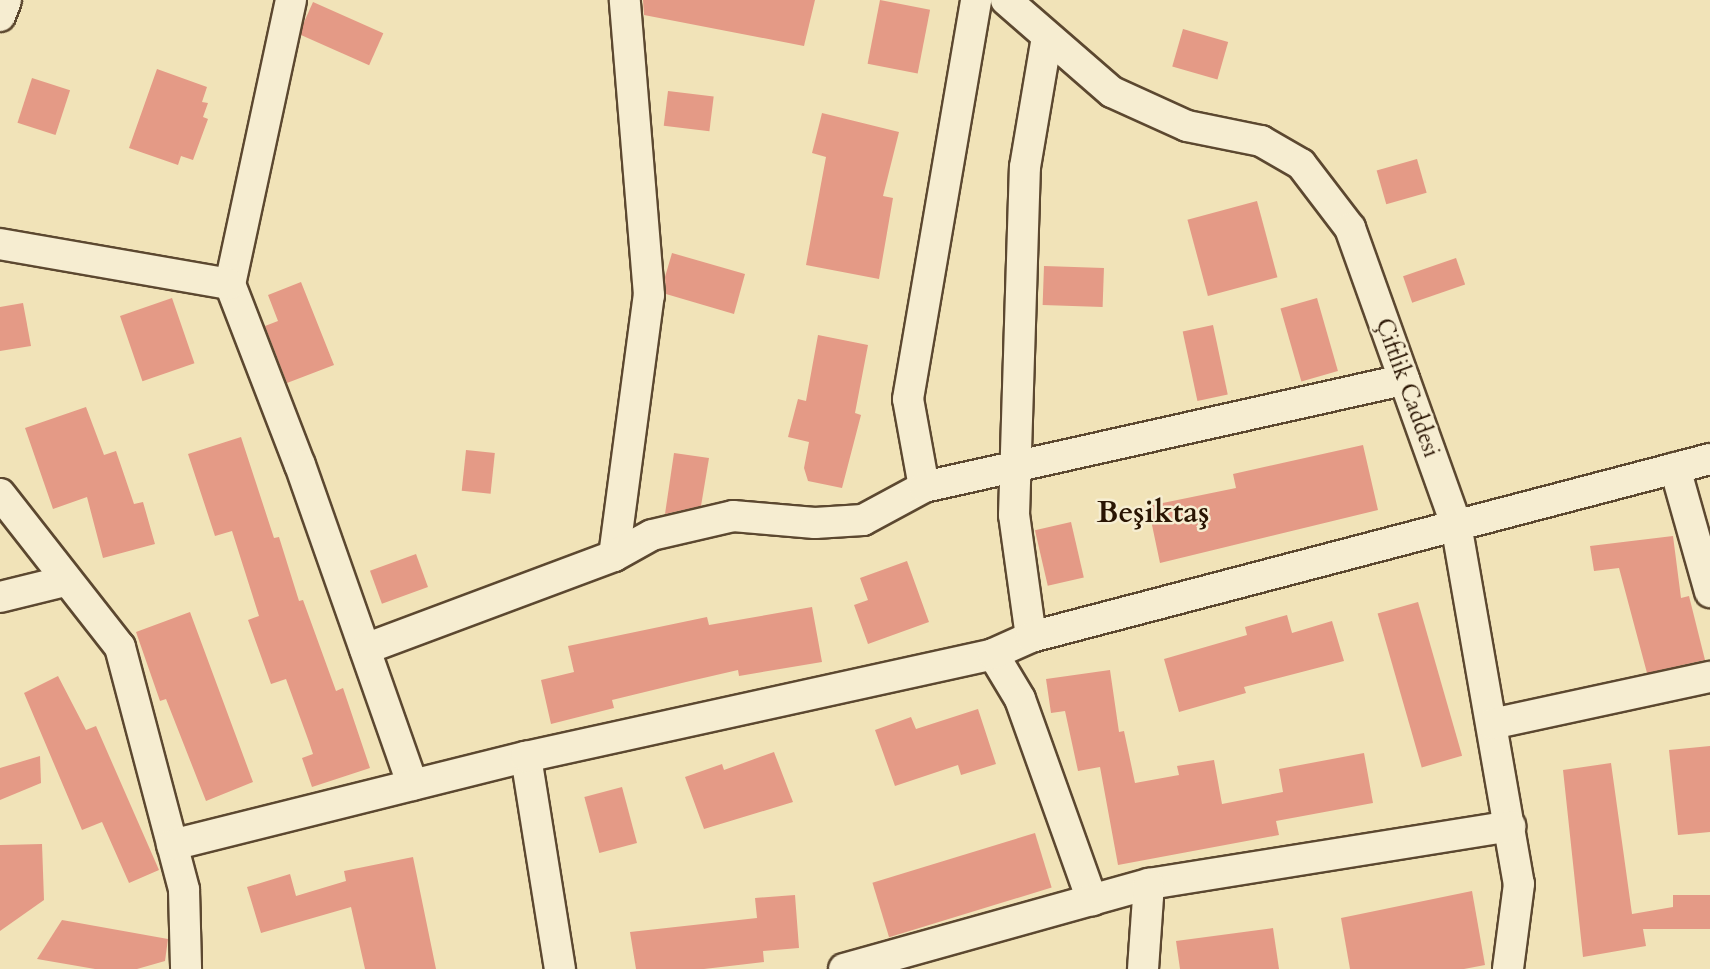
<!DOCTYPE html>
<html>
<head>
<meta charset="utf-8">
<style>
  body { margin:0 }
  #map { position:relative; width:1710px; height:969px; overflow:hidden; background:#f1e3b8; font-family:Cardo,serif }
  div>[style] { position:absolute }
  .building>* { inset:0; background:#e49a86; transform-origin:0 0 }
  .roads { filter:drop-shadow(2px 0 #5c4830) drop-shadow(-2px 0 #5c4830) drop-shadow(0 2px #5c4830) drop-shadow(0 -2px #5c4830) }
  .street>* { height:30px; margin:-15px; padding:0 15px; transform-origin:15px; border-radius:15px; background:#f6edd1 }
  span { translate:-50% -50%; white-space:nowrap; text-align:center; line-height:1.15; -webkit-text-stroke:5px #f6edd1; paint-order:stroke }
  .street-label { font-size:23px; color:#2a1503 }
  .district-label { font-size:30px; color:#2a1503; font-weight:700 }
</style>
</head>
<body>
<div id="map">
  <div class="building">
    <div style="clip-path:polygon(643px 0,815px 0,804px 46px,644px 15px)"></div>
    <div style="left:880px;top:0;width:51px;height:65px;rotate:11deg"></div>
    <div style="left:313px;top:2px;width:77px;height:35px;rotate:24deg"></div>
    <div style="left:1183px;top:29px;width:47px;height:39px;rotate:16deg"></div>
    <div style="clip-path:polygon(157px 69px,207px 87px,202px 102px,208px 103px,203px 117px,208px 119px,193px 160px,181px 156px,178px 165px,129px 148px)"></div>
    <div style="left:32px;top:78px;width:40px;height:47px;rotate:18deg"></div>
    <div style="left:668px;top:91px;width:46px;height:35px;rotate:7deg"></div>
    <div style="clip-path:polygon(822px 113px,899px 132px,883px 196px,893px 198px,879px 279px,806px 265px,826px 157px,812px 153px)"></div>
    <div style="left:1417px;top:159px;width:35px;height:42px;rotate:74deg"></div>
    <div style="left:1257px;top:201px;width:79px;height:72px;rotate:75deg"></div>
    <div style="clip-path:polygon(672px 253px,745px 274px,734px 314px,666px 294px,665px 277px)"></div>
    <div style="left:1456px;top:258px;width:28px;height:56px;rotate:71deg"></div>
    <div style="left:1044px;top:266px;width:60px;height:39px;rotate:2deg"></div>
    <div style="clip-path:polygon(301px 282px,334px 365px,287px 383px,265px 326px,278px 321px,268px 295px)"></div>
    <div style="left:172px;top:298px;width:69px;height:55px;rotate:71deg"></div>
    <div style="left:1317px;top:298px;width:76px;height:38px;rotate:74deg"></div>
    <div style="clip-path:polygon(23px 303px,31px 346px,0 351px,0 307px)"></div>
    <div style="left:1213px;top:325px;width:71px;height:31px;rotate:78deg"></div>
    <div style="clip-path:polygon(818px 335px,868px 345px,855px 413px,861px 415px,842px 488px,808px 481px,804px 468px,809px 442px,788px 437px,798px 399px,806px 401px)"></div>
    <div style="clip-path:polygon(86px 407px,104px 455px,116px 451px,134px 504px,143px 502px,155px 544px,103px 558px,87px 497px,53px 509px,25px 428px)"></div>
    <div style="clip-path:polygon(241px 437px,274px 538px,279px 537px,299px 601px,303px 600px,336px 691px,343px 688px,370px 768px,312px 787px,302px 758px,313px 754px,309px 742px,286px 679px,271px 684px,248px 620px,259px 616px,232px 531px,215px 536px,188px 454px)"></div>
    <div style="clip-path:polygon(1363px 445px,1378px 510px,1160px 563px,1148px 506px,1236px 488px,1233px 474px)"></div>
    <div style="left:466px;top:450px;width:29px;height:41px;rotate:6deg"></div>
    <div style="clip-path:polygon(674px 453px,709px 458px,701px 506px,665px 514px)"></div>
    <div style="left:1071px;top:522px;width:57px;height:37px;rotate:77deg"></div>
    <div style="clip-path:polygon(1673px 536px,1681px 598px,1689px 596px,1705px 660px,1647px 673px,1619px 568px,1594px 571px,1590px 546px)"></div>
    <div style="left:416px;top:554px;width:35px;height:49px;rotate:70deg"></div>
    <div style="clip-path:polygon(907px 561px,929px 622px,868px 644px,854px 605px,868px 600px,860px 578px)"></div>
    <div style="left:1418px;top:602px;width:160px;height:42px;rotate:74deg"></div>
    <div style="clip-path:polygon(812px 607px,822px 662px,739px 676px,738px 670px,686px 682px,612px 700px,614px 708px,551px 724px,541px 680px,574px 672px,568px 646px,707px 617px,709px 625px)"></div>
    <div style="clip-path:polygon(190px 612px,253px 782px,206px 801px,166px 699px,160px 701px,136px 632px)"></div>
    <div style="clip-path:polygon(1287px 615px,1292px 633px,1332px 621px,1344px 661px,1244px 687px,1246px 693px,1179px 712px,1164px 659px,1247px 635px,1245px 627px)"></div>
    <div style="clip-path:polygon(1110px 670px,1119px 732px,1124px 731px,1135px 783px,1179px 775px,1177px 766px,1214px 760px,1222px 804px,1283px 792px,1279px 769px,1364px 753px,1373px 803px,1276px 821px,1279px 835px,1118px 865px,1100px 767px,1078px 771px,1065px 711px,1051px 713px,1046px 679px)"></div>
    <div style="clip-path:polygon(58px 676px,86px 730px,96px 726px,159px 870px,129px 883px,102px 822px,82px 830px,24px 693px)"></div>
    <div style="clip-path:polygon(978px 709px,996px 764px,961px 775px,958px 765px,895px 786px,875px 730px,911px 717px,916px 729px)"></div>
    <div style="clip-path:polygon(1710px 746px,1710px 832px,1678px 835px,1669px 750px)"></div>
    <div style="clip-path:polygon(774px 752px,793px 802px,704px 829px,685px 777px,722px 764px,724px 770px)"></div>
    <div style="clip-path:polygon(40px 756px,41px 783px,0 800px,0 768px)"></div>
    <div style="clip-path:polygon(1611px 763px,1632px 914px,1673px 907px,1673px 895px,1710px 895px,1710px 929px,1643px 929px,1646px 946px,1583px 957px,1563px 770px)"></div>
    <div style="left:622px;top:787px;width:58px;height:39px;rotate:75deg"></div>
    <div style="left:1035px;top:833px;width:57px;height:170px;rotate:73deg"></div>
    <div style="clip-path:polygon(42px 844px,44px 900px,0 931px,0 845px)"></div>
    <div style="clip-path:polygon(413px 857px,436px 969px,365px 969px,351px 907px,261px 933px,247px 887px,290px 874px,296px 896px,346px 881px,344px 871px)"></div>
    <div style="clip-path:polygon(1472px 891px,1485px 965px,1464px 969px,1350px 969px,1341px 918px)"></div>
    <div style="clip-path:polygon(795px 895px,799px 948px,763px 951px,764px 962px,704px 969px,636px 969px,630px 932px,757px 918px,755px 898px)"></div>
    <div style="clip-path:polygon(62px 920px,168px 939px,165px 961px,137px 969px,95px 969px,37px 959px)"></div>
    <div style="clip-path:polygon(1273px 928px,1279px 969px,1180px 969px,1176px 941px)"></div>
  </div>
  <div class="roads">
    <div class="street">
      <div style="left:291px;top:0;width:290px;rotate:102.1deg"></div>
      <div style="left:230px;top:284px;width:194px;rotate:68.9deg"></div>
      <div style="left:300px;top:465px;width:339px;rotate:70.6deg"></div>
      <div style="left:1006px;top:0;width:140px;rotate:41deg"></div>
      <div style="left:1112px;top:92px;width:82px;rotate:24.4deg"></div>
      <div style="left:1187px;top:126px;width:76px;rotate:11.5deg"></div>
      <div style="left:1261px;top:141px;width:46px;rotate:29.9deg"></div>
      <div style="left:1301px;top:164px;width:81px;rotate:52.6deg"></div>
      <div style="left:1350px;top:228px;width:314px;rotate:70.3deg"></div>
      <div style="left:1456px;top:524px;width:365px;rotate:80.1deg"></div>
      <div style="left:1519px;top:884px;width:86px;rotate:97.4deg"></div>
      <div style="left:0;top:16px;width:17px;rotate:-69deg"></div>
      <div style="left:0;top:244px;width:233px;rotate:9.9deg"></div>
      <div style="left:1675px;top:468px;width:129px;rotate:74.2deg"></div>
      <div style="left:924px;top:487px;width:89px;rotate:-100.3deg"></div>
      <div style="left:908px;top:399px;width:405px;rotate:-80.3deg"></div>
      <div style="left:0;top:494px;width:194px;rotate:51.9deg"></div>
      <div style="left:120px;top:647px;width:251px;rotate:75.2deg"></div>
      <div style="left:184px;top:890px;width:79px;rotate:88.5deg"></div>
      <div style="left:614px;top:556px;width:263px;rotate:-82.4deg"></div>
      <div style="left:649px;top:295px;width:296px;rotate:-94.7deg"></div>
      <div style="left:0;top:597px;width:67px;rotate:-13.8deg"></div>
      <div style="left:1031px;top:637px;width:123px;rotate:-97.9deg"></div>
      <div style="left:1014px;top:515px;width:348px;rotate:-88.2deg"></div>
      <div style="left:1025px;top:167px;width:132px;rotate:-80.4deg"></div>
      <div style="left:365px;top:649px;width:266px;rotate:-20.5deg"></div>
      <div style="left:614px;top:556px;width:43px;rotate:-28.9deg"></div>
      <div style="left:652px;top:535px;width:83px;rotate:-13.2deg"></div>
      <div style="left:733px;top:516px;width:82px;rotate:4.9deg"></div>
      <div style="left:815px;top:523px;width:48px;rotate:-3.6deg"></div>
      <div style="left:863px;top:520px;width:69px;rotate:-28.4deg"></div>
      <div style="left:924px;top:487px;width:492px;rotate:-12.6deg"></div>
      <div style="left:993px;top:654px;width:52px;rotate:59deg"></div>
      <div style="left:1020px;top:699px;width:214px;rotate:70.3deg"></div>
      <div style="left:1492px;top:724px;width:223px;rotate:-12.2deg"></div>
      <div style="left:526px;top:757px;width:215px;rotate:80.9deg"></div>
      <div style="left:172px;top:845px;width:365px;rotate:-14deg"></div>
      <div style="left:526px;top:757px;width:478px;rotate:-12.4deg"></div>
      <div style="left:993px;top:654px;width:42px;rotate:-24.1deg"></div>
      <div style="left:1031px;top:637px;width:702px;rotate:-14.69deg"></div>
      <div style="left:844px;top:969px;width:317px;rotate:-15.6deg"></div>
      <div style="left:1149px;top:884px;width:366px;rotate:-9.1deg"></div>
      <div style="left:1143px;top:969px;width:85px;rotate:-86deg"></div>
    </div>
  </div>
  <div class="street-label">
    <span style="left:1407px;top:388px;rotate:70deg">Çiftlik Caddesi</span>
  </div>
  <div class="district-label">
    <span style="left:1153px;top:513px">Beşiktaş</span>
  </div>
</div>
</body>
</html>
